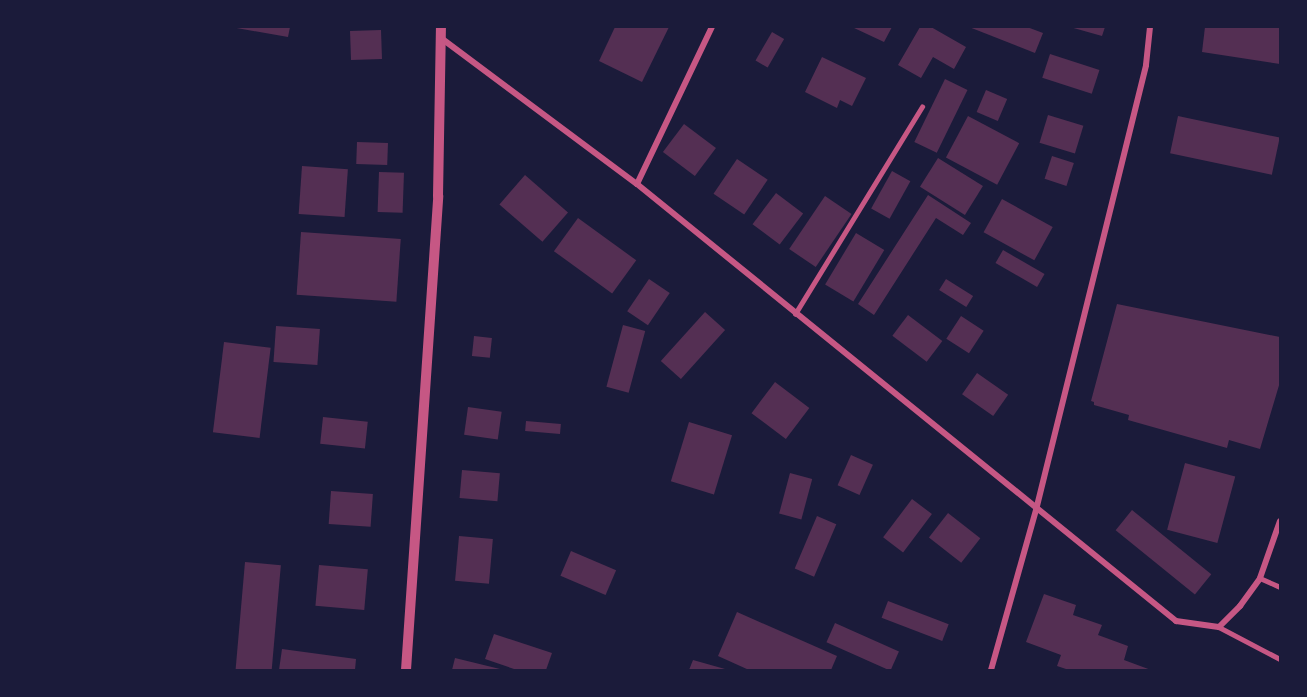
<!DOCTYPE html>
<html>
<head>
<meta charset="utf-8">
<style>
  body { margin:0 }
  #map { position:relative; width:1307px; height:697px; overflow:hidden; background:#1b1b3a; font-family:Rubik,sans-serif }
  div>[style] { position:absolute }
  .building>* { inset:0; background:#542f53; transform-origin:0 0 }
  .service>* { height:4.5px; margin:-2.25px; padding:0 2.25px; transform-origin:2.25px; border-radius:2.25px; background:#c65784 }
  .minor>* { height:6px; margin:-3px; padding:0 3px; transform-origin:3px; border-radius:3px; background:#c65784 }
  .tertiary>* { height:10px; margin:-5px; padding:0 5px; transform-origin:5px; border-radius:5px; background:#c65784 }
  span { translate:-50% -50%; white-space:nowrap; text-align:center; line-height:1.15; -webkit-text-stroke:6px #1b1b3a; paint-order:stroke }
  .frame { position:absolute; inset:0; border:28px solid #1b1b3a; pointer-events:none }
</style>
</head>
<body>
<div id="map">
  <div class="building">
    <div style="clip-path:polygon(231px 27px,290px 27px,288px 37px)"></div>
    <div style="clip-path:polygon(615px 27px,669px 27px,642px 82px,599px 61px)"></div>
    <div style="clip-path:polygon(852px 27px,892px 27px,884px 42px)"></div>
    <div style="clip-path:polygon(920px 27px,931px 27px,966px 47px,954px 69px,933px 57px,921px 78px,898px 65px)"></div>
    <div style="clip-path:polygon(969px 27px,1027px 27px,1043px 33px,1035px 53px)"></div>
    <div style="clip-path:polygon(1070px 27px,1105px 27px,1102px 36px)"></div>
    <div style="clip-path:polygon(1205px 27px,1280px 27px,1280px 64px,1202px 52px)"></div>
    <div style="left:381px;top:30px;width:29px;height:31px;rotate:88deg"></div>
    <div style="left:772px;top:32px;width:14px;height:33px;rotate:30deg"></div>
    <div style="left:1050px;top:54px;width:52px;height:25px;rotate:18deg"></div>
    <div style="clip-path:polygon(822px 57px,866px 78px,852px 106px,840px 100px,837px 108px,805px 92px)"></div>
    <div style="left:945px;top:79px;width:25px;height:70px;rotate:26deg"></div>
    <div style="left:986px;top:90px;width:23px;height:24px;rotate:23deg"></div>
    <div style="left:1048px;top:115px;width:37px;height:29px;rotate:17deg"></div>
    <div style="left:968px;top:116px;width:58px;height:47px;rotate:28deg"></div>
    <div style="left:1178px;top:116px;width:104px;height:38px;rotate:12deg"></div>
    <div style="left:684px;top:124px;width:40px;height:35px;rotate:37deg"></div>
    <div style="left:357px;top:142px;width:31px;height:22px;rotate:2deg"></div>
    <div style="left:1052px;top:156px;width:23px;height:24px;rotate:18deg"></div>
    <div style="left:938px;top:158px;width:53px;height:34px;rotate:32deg"></div>
    <div style="left:737px;top:159px;width:37px;height:42px;rotate:34deg"></div>
    <div style="left:302px;top:166px;width:46px;height:48px;rotate:4deg"></div>
    <div style="left:892px;top:171px;width:21px;height:43px;rotate:29deg"></div>
    <div style="left:379px;top:172px;width:25px;height:40px;rotate:2deg"></div>
    <div style="left:525px;top:175px;width:57px;height:39px;rotate:41deg"></div>
    <div style="left:776px;top:193px;width:34px;height:39px;rotate:37deg"></div>
    <div style="clip-path:polygon(928px 195px,971px 223px,963px 235px,936px 218px,874px 315px,858px 304px)"></div>
    <div style="left:825px;top:196px;width:32px;height:64px;rotate:34deg"></div>
    <div style="left:1002px;top:199px;width:58px;height:38px;rotate:29deg"></div>
    <div style="left:578px;top:218px;width:72px;height:41px;rotate:36deg"></div>
    <div style="left:301px;top:232px;width:100px;height:63px;rotate:4deg"></div>
    <div style="left:856px;top:233px;width:33px;height:60px;rotate:31deg"></div>
    <div style="left:1003px;top:250px;width:48px;height:15px;rotate:30deg"></div>
    <div style="left:649px;top:279px;width:25px;height:39px;rotate:34deg"></div>
    <div style="left:946px;top:279px;width:32px;height:13px;rotate:32deg"></div>
    <div style="clip-path:polygon(1117px 304px,1280px 337px,1280px 382px,1260px 449px,1229px 440px,1227px 448px,1128px 420px,1129px 415px,1094px 405px,1094px 402px,1091px 401px)"></div>
    <div style="left:705px;top:312px;width:27px;height:66px;rotate:42deg"></div>
    <div style="left:908px;top:315px;width:43px;height:26px;rotate:37deg"></div>
    <div style="left:961px;top:316px;width:27px;height:27px;rotate:33deg"></div>
    <div style="left:623px;top:325px;width:23px;height:64px;rotate:15deg"></div>
    <div style="left:276px;top:326px;width:44px;height:36px;rotate:4deg"></div>
    <div style="left:474px;top:336px;width:18px;height:20px;rotate:6deg"></div>
    <div style="left:224px;top:342px;width:47px;height:91px;rotate:7deg"></div>
    <div style="left:977px;top:373px;width:38px;height:26px;rotate:35deg"></div>
    <div style="left:775px;top:382px;width:43px;height:39px;rotate:37deg"></div>
    <div style="left:468px;top:407px;width:34px;height:28px;rotate:8deg"></div>
    <div style="left:323px;top:417px;width:45px;height:27px;rotate:6deg"></div>
    <div style="left:526px;top:421px;width:35px;height:10px;rotate:5deg"></div>
    <div style="left:689px;top:422px;width:45px;height:62px;rotate:17deg"></div>
    <div style="left:851px;top:455px;width:24px;height:33px;rotate:24deg"></div>
    <div style="left:1185px;top:463px;width:52px;height:69px;rotate:15deg"></div>
    <div style="left:462px;top:470px;width:38px;height:28px;rotate:5deg"></div>
    <div style="left:790px;top:473px;width:23px;height:42px;rotate:15deg"></div>
    <div style="left:331px;top:491px;width:42px;height:33px;rotate:4deg"></div>
    <div style="left:912px;top:499px;width:25px;height:48px;rotate:37deg"></div>
    <div style="left:1132px;top:510px;width:102px;height:26px;rotate:39deg"></div>
    <div style="left:948px;top:513px;width:41px;height:31px;rotate:38deg"></div>
    <div style="left:817px;top:516px;width:21px;height:57px;rotate:23deg"></div>
    <div style="left:459px;top:536px;width:34px;height:45px;rotate:5deg"></div>
    <div style="left:571px;top:551px;width:49px;height:27px;rotate:23deg"></div>
    <div style="left:245px;top:562px;width:36px;height:109px;rotate:5deg"></div>
    <div style="left:319px;top:565px;width:49px;height:41px;rotate:5deg"></div>
    <div style="clip-path:polygon(1044px 594px,1076px 605px,1073px 615px,1102px 625px,1098px 635px,1128px 646px,1124px 660px,1151px 670px,1069px 670px,1057px 666px,1061px 655px,1026px 642px)"></div>
    <div style="left:888px;top:601px;width:65px;height:18px;rotate:21deg"></div>
    <div style="clip-path:polygon(737px 612px,837px 656px,831px 670px,749px 670px,718px 656px)"></div>
    <div style="left:835px;top:623px;width:70px;height:21px;rotate:24deg"></div>
    <div style="clip-path:polygon(494px 634px,552px 653px,546px 670px,517px 670px,485px 659px)"></div>
    <div style="clip-path:polygon(282px 649px,356px 659px,355px 670px,279px 670px)"></div>
    <div style="clip-path:polygon(455px 658px,500px 669px,500px 670px,452px 670px)"></div>
    <div style="clip-path:polygon(693px 660px,725px 669px,724px 670px,689px 670px)"></div>
  </div>
  <div class="service">
    <div style="left:795px;top:314px;width:243px;rotate:-58.5deg"></div>
    <div style="left:1260px;top:578px;width:22px;rotate:24deg"></div>
    <div style="left:1219px;top:627px;width:69px;rotate:27.7deg"></div>
  </div>
  <div class="minor">
    <div style="left:441px;top:38px;width:244px;rotate:36.7deg"></div>
    <div style="left:637px;top:184px;width:694px;rotate:39.03deg"></div>
    <div style="left:1176px;top:621px;width:43px;rotate:7.9deg"></div>
    <div style="left:1219px;top:627px;width:30px;rotate:-45deg"></div>
    <div style="left:1240px;top:606px;width:34px;rotate:-54deg"></div>
    <div style="left:1260px;top:578px;width:60px;rotate:-70.7deg"></div>
    <div style="left:637px;top:184px;width:174px;rotate:-64.5deg"></div>
    <div style="left:991px;top:670px;width:166px;rotate:-74.3deg"></div>
    <div style="left:1036px;top:510px;width:458px;rotate:-76.1deg"></div>
    <div style="left:1146px;top:65px;width:38px;rotate:-84deg"></div>
  </div>
  <div class="tertiary">
    <div style="left:406px;top:670px;width:475px;rotate:-86.1deg"></div>
    <div style="left:438px;top:196px;width:169px;rotate:-89deg"></div>
  </div>
  <div class="frame"></div>
</div>
</body>
</html>
